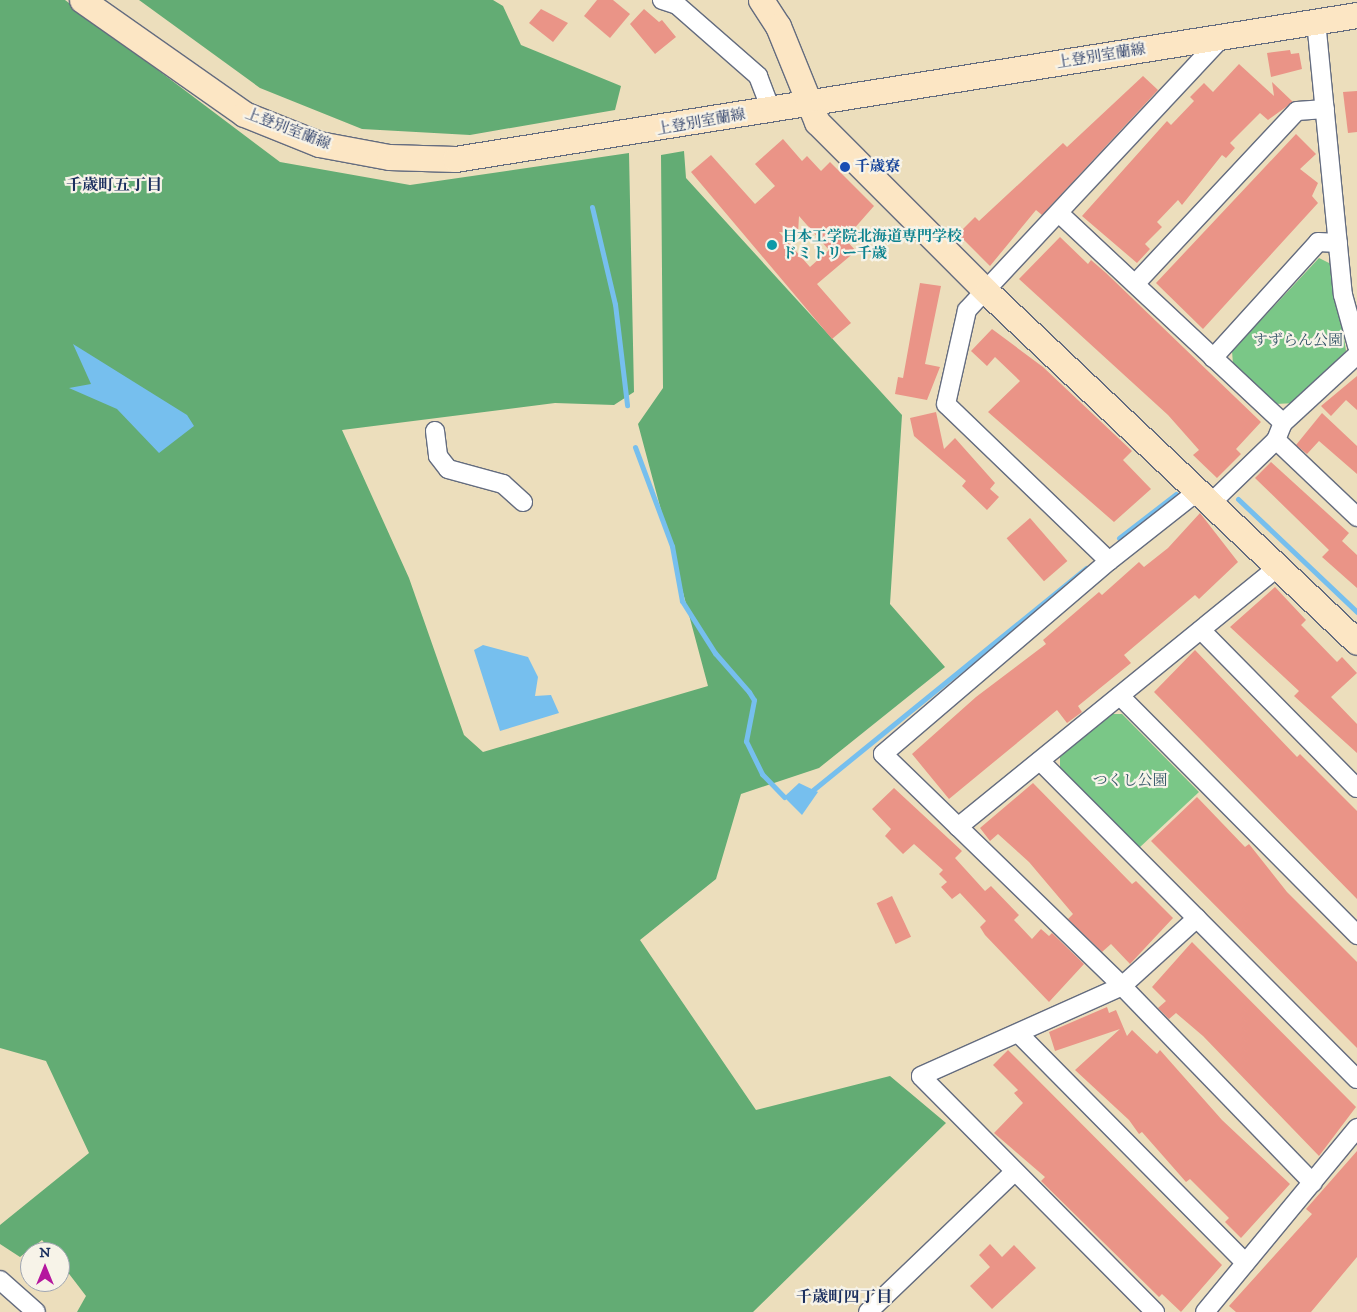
<!DOCTYPE html>
<html>
<head>
<meta charset="utf-8">
<style>
  body { margin:0 }
  #map { position:relative; width:1357px; height:1312px; overflow:hidden; background:#ecdebc; font-family:"IM FELL DW Pica","Noto Serif JP",serif }
  div>[style] { position:absolute }
  .green>* { inset:0; background:#7ac787 }
  .forest>* { inset:0; background:#63ac74 }
  .water>* { inset:0; background:#76bfee }
  .stream>* { height:5px; margin:-2.5px; padding:0 2.5px; transform-origin:2.5px; border-radius:2.5px; background:#76bfee }
  .building>* { inset:0; background:#ea9487; transform-origin:0 0 }
  .roads { filter:drop-shadow(1px 0 #646c7f) drop-shadow(-1px 0 #646c7f) drop-shadow(0 1px #646c7f) drop-shadow(0 -1px #646c7f) }
  .street>* { height:18px; margin:-9px; padding:0 9px; transform-origin:9px; border-radius:9px; background:#fff }
  .secondary>* { height:25px; margin:-12.5px; padding:0 12.5px; transform-origin:12.5px; border-radius:12.5px; background:#fce6c4 }
  .dots>* { width:14px; height:14px; translate:-50% -50%; box-sizing:border-box; border:2px solid #f7f3e8; border-radius:50% }
  span { translate:-50% -50%; white-space:nowrap; text-align:center; line-height:1.15; -webkit-text-stroke:4.5px #f7f3e8; paint-order:stroke }
  .street-label { font-size:15px; color:#1b2f5e }
  .transit-label { font-size:15px; color:#164399; font-weight:700 }
  .left { translate:0 -50%; text-align:left }
  .culture-label { font-size:15px; color:#0d838f; font-weight:700 }
  .park-label { font-size:15px; color:#335568 }
  .neighbourhood-label { font-size:16px; color:#1b2f5e; font-weight:700 }
  .north { position:absolute; left:20px; top:1242px; width:50px; height:50px; box-sizing:border-box; background:#f7f3e8; border:1px solid #9fa5b1; border-radius:50%; rotate:0deg; font-size:14px; font-weight:700; line-height:20px; text-align:center; color:#1b2f5e }
  .north::after { content:''; display:block; margin:auto; width:18px; height:22px; background:#b5179e; clip-path:polygon(50% 0,100% 100%,50% 72%,0 100%) }
</style>
</head>
<body>
<div id="map">
  <div class="green">
    <div style="clip-path:polygon(1319px 258px,1333px 265px,1346px 351px,1297px 403px,1275px 404px,1233px 364px,1232px 351px)"></div>
    <div style="clip-path:polygon(1111px 714px,1122px 714px,1199px 792px,1139px 848px,1060px 770px,1060px 754px)"></div>
  </div>
  <div class="forest">
    <div style="clip-path:polygon(0 0,65px 0,280px 162px,410px 185px,629px 153px,634px 392px,614px 405px,555px 403px,342px 430px,409px 578px,464px 735px,483px 752px,708px 686px,638px 424px,663px 388px,661px 155px,684px 151px,686px 178px,902px 415px,890px 604px,945px 667px,819px 768px,741px 794px,716px 879px,640px 940px,756px 1110px,890px 1076px,946px 1123px,753px 1312px,77px 1312px,86px 1296px,60px 1262px,60px 1252px,52px 1252px,42px 1240px,20px 1257px,0 1244px,0 1225px,89px 1153px,46px 1061px,0 1048px)"></div>
    <div style="clip-path:polygon(139px 0,493px 0,503px 6px,521px 45px,621px 86px,615px 110px,470px 135px,362px 129px,260px 88px)"></div>
  </div>
  <div class="water">
    <div style="clip-path:polygon(73px 344px,187px 415px,194px 426px,159px 453px,117px 409px,69px 388px,91px 384px)"></div>
    <div style="clip-path:polygon(483px 645px,528px 657px,538px 677px,535px 696px,551px 695px,559px 713px,500px 731px,474px 650px)"></div>
    <div style="clip-path:polygon(799px 783px,818px 792px,802px 815px,784px 797px)"></div>
  </div>
  <div class="stream">
    <div style="left:592px;top:207px;width:100px;rotate:76.7deg"></div>
    <div style="left:615px;top:304px;width:102px;rotate:83.2deg"></div>
    <div style="left:635px;top:447px;width:106px;rotate:69.5deg"></div>
    <div style="left:672px;top:546px;width:56px;rotate:79.7deg"></div>
    <div style="left:682px;top:601px;width:62px;rotate:57.6deg"></div>
    <div style="left:715px;top:653px;width:52px;rotate:48.9deg"></div>
    <div style="left:749px;top:692px;width:9px;rotate:58deg"></div>
    <div style="left:754px;top:700px;width:42px;rotate:101deg"></div>
    <div style="left:746px;top:741px;width:37px;rotate:64deg"></div>
    <div style="left:762px;top:774px;width:32px;rotate:46deg"></div>
    <div style="left:1238px;top:499px;width:164px;rotate:43.5deg"></div>
    <div style="left:1119px;top:538px;width:72px;rotate:-37.7deg"></div>
    <div style="left:813px;top:790px;width:352px;rotate:-39.1deg"></div>
  </div>
  <div class="building">
    <div style="clip-path:polygon(597px 0,613px 0,630px 14px,610px 38px,584px 16px)"></div>
    <div style="clip-path:polygon(541px 9px,568px 23px,553px 42px,529px 23px)"></div>
    <div style="clip-path:polygon(644px 9px,659px 22px,662px 20px,676px 37px,655px 54px,630px 24px)"></div>
    <div style="clip-path:polygon(1290px 50px,1291px 54px,1299px 53px,1302px 69px,1271px 77px,1267px 53px)"></div>
    <div style="clip-path:polygon(1239px 64px,1274px 96px,1272px 82px,1293px 102px,1268px 120px,1260px 113px,1230px 143px,1235px 148px,1226px 158px,1222px 155px,1182px 205px,1178px 200px,1157px 222px,1162px 227px,1145px 244px,1150px 249px,1137px 263px,1082px 216px,1167px 121px,1171px 125px,1194px 101px,1190px 97px,1204px 83px,1213px 92px)"></div>
    <div style="clip-path:polygon(1143px 76px,1158px 90px,1042px 215px,1036px 210px,990px 266px,958px 234px,975px 217px,979px 221px,1063px 143px,1067px 147px)"></div>
    <div style="clip-path:polygon(1357px 91px,1357px 132px,1348px 133px,1343px 92px)"></div>
    <div style="clip-path:polygon(1296px 134px,1316px 154px,1300px 169px,1318px 183px,1312px 196px,1318px 203px,1203px 329px,1156px 283px)"></div>
    <div style="clip-path:polygon(evenodd,783px 139px,802px 161px,807px 156px,821px 171px,830px 162px,874px 206px,845px 239px,856px 251px,817px 284px,851px 323px,832px 339px,691px 172px,711px 155px,755px 204px,775px 186px,755px 164px,783px 139px,799px 216px,829px 250px,810px 267px,779px 232px,798px 234px,799px 216px)"></div>
    <div style="clip-path:polygon(1060px 237px,1088px 264px,1091px 260px,1106px 273px,1261px 422px,1236px 449px,1241px 454px,1217px 478px,1193px 455px,1199px 450px,1168px 415px,1019px 279px)"></div>
    <div style="clip-path:polygon(920px 283px,941px 286px,925px 364px,940px 367px,927px 400px,895px 394px,898px 377px,903px 378px)"></div>
    <div style="clip-path:polygon(992px 329px,1043px 367px,1132px 451px,1123px 460px,1151px 489px,1114px 522px,988px 412px,1020px 381px,995px 357px,987px 366px,971px 351px)"></div>
    <div style="clip-path:polygon(1357px 376px,1357px 410px,1346px 400px,1331px 416px,1321px 406px)"></div>
    <div style="clip-path:polygon(936px 412px,944px 449px,955px 438px,995px 483px,990px 489px,999px 497px,987px 510px,962px 486px,966px 481px,914px 436px,910px 418px)"></div>
    <div style="clip-path:polygon(1322px 413px,1357px 446px,1357px 474px,1319px 441px,1307px 454px,1296px 445px)"></div>
    <div style="clip-path:polygon(1271px 462px,1349px 533px,1342px 541px,1357px 555px,1357px 588px,1322px 557px,1329px 550px,1255px 478px)"></div>
    <div style="clip-path:polygon(1200px 513px,1238px 562px,1199px 599px,1195px 595px,1124px 655px,1131px 663px,1078px 706px,1082px 712px,1067px 723px,1057px 710px,949px 799px,912px 754px,976px 697px,1046px 644px,1043px 640px,1099px 592px,1102px 595px,1139px 562px,1144px 567px,1168px 548px)"></div>
    <div style="left:1030px;top:518px;width:57px;height:31px;rotate:49deg"></div>
    <div style="clip-path:polygon(1275px 587px,1306px 620px,1301px 625px,1305px 629px,1337px 662px,1342px 657px,1357px 673px,1331px 697px,1357px 724px,1357px 753px,1294px 696px,1299px 691px,1230px 627px)"></div>
    <div style="clip-path:polygon(1195px 650px,1297px 757px,1300px 754px,1357px 811px,1357px 899px,1154px 692px)"></div>
    <div style="clip-path:polygon(1033px 783px,1132px 884px,1136px 881px,1173px 918px,1130px 964px,1111px 944px,1102px 952px,1068px 919px,1073px 914px,1029px 862px,998px 834px,990px 841px,980px 828px)"></div>
    <div style="clip-path:polygon(894px 788px,962px 851px,955px 858px,985px 891px,991px 886px,1019px 915px,1014px 920px,1032px 939px,1041px 929px,1049px 936px,1052px 933px,1084px 964px,1049px 1002px,985px 935px,980px 927px,986px 921px,960px 893px,952px 899px,941px 887px,947px 882px,939px 874px,943px 870px,914px 844px,903px 854px,885px 836px,891px 829px,872px 809px)"></div>
    <div style="clip-path:polygon(1197px 797px,1245px 847px,1249px 844px,1287px 892px,1357px 962px,1357px 1048px,1151px 841px)"></div>
    <div style="left:892px;top:896px;width:45px;height:17px;rotate:65deg"></div>
    <div style="clip-path:polygon(1192px 942px,1356px 1107px,1319px 1156px,1203px 1036px,1176px 1013px,1169px 1019px,1158px 1008px,1166px 1001px,1152px 987px)"></div>
    <div style="clip-path:polygon(1107px 1007px,1109px 1013px,1116px 1010px,1127px 1036px,1132px 1030px,1157px 1054px,1160px 1050px,1222px 1120px,1290px 1184px,1241px 1238px,1225px 1222px,1229px 1218px,1190px 1179px,1186px 1182px,1142px 1132px,1139px 1134px,1129px 1120px,1075px 1070px,1120px 1029px,1055px 1051px,1049px 1032px)"></div>
    <div style="clip-path:polygon(1008px 1050px,1222px 1265px,1181px 1312px,1162px 1294px,1159px 1297px,1041px 1181px,1045px 1177px,994px 1133px,1023px 1103px,1014px 1093px,1018px 1090px,993px 1065px)"></div>
    <div style="clip-path:polygon(1357px 1151px,1357px 1257px,1311px 1312px,1236px 1312px,1229px 1306px,1312px 1214px,1306px 1209px)"></div>
    <div style="clip-path:polygon(990px 1244px,1002px 1257px,1014px 1245px,1036px 1268px,992px 1309px,970px 1286px,990px 1267px,979px 1255px)"></div>
  </div>
  <div class="roads">
    <div class="street">
      <div style="left:662px;top:0;width:16px;rotate:18deg"></div>
      <div style="left:677px;top:5px;width:108px;rotate:41.2deg"></div>
      <div style="left:758px;top:76px;width:36px;rotate:69deg"></div>
      <div style="left:1316px;top:21px;width:275px;rotate:84.4deg"></div>
      <div style="left:1343px;top:295px;width:53px;rotate:74.6deg"></div>
      <div style="left:1061px;top:215px;width:304px;rotate:43.1deg"></div>
      <div style="left:1135px;top:284px;width:237px;rotate:-46.9deg"></div>
      <div style="left:1297px;top:111px;width:28px;rotate:-4deg"></div>
      <div style="left:1213px;top:358px;width:156px;rotate:-47.8deg"></div>
      <div style="left:1318px;top:242px;width:20px;rotate:3deg"></div>
      <div style="left:435px;top:431px;width:25px;rotate:83deg"></div>
      <div style="left:438px;top:456px;width:16px;rotate:52deg"></div>
      <div style="left:448px;top:469px;width:57px;rotate:15.3deg"></div>
      <div style="left:503px;top:484px;width:27px;rotate:42deg"></div>
      <div style="left:1276px;top:440px;width:112px;rotate:43.5deg"></div>
      <div style="left:1198px;top:491px;width:113px;rotate:141.8deg"></div>
      <div style="left:1109px;top:561px;width:297px;rotate:139.5deg"></div>
      <div style="left:883px;top:754px;width:333px;rotate:44.1deg"></div>
      <div style="left:1122px;top:986px;width:274px;rotate:45.9deg"></div>
      <div style="left:1211px;top:503px;width:91px;rotate:-44.1deg"></div>
      <div style="left:1276px;top:440px;width:18px;rotate:-68deg"></div>
      <div style="left:1283px;top:423px;width:100px;rotate:-42.6deg"></div>
      <div style="left:1109px;top:561px;width:226px;rotate:-136.1deg"></div>
      <div style="left:946px;top:404px;width:96px;rotate:-77.4deg"></div>
      <div style="left:967px;top:310px;width:375px;rotate:-46.9deg"></div>
      <div style="left:1201px;top:630px;width:222px;rotate:45.4deg"></div>
      <div style="left:1120px;top:696px;width:337px;rotate:45.2deg"></div>
      <div style="left:1040px;top:761px;width:449px;rotate:45.1deg"></div>
      <div style="left:958px;top:827px;width:412px;rotate:-39.1deg"></div>
      <div style="left:1019px;top:1034px;width:322px;rotate:45.3deg"></div>
      <div style="left:0;top:1280px;width:48px;rotate:41.6deg"></div>
      <div style="left:868px;top:1312px;width:201px;rotate:-43.8deg"></div>
      <div style="left:1155px;top:1312px;width:332px;rotate:-134.8deg"></div>
      <div style="left:921px;top:1076px;width:220px;rotate:-24.1deg"></div>
      <div style="left:1122px;top:986px;width:101px;rotate:-42.2deg"></div>
      <div style="left:1205px;top:1312px;width:239px;rotate:-50.4deg"></div>
    </div>
    <div class="secondary">
      <div style="left:82px;top:0;width:198px;rotate:35.1deg"></div>
      <div style="left:244px;top:114px;width:81px;rotate:21.8deg"></div>
      <div style="left:319px;top:144px;width:71px;rotate:10.5deg"></div>
      <div style="left:389px;top:157px;width:66px;rotate:1.7deg"></div>
      <div style="left:455px;top:159px;width:913px;rotate:-9.07deg"></div>
      <div style="left:761px;top:0;width:31px;rotate:57deg"></div>
      <div style="left:778px;top:26px;width:104px;rotate:67.9deg"></div>
      <div style="left:817px;top:122px;width:240px;rotate:45deg"></div>
      <div style="left:987px;top:292px;width:509px;rotate:43.41deg"></div>
    </div>
  </div>
  <div class="dots">
    <div style="left:845px;top:167px;background:#1a4fb4"></div>
    <div style="left:772px;top:245px;background:#0f9aa8"></div>
  </div>
  <div class="street-label">
    <span style="left:1101px;top:56px;rotate:-9deg">上登別室蘭線</span>
    <span style="left:701px;top:122px;rotate:-10deg">上登別室蘭線</span>
    <span style="left:288px;top:129px;rotate:21deg">上登別室蘭線</span>
  </div>
  <div class="transit-label">
    <span class="left" style="left:855px;top:167px">千歳寮</span>
  </div>
  <div class="culture-label">
    <span class="left" style="left:782px;top:245px">日本工学院北海道専門学校<br>ドミトリー千歳</span>
  </div>
  <div class="park-label">
    <span style="left:1298px;top:341px">すずらん公園</span>
    <span style="left:1130px;top:781px">つくし公園</span>
  </div>
  <div class="neighbourhood-label">
    <span style="left:114px;top:185px">千歳町五丁目</span>
    <span style="left:844px;top:1297px">千歳町四丁目</span>
  </div>
  <div class="north">N</div>
</div>
</body>
</html>
